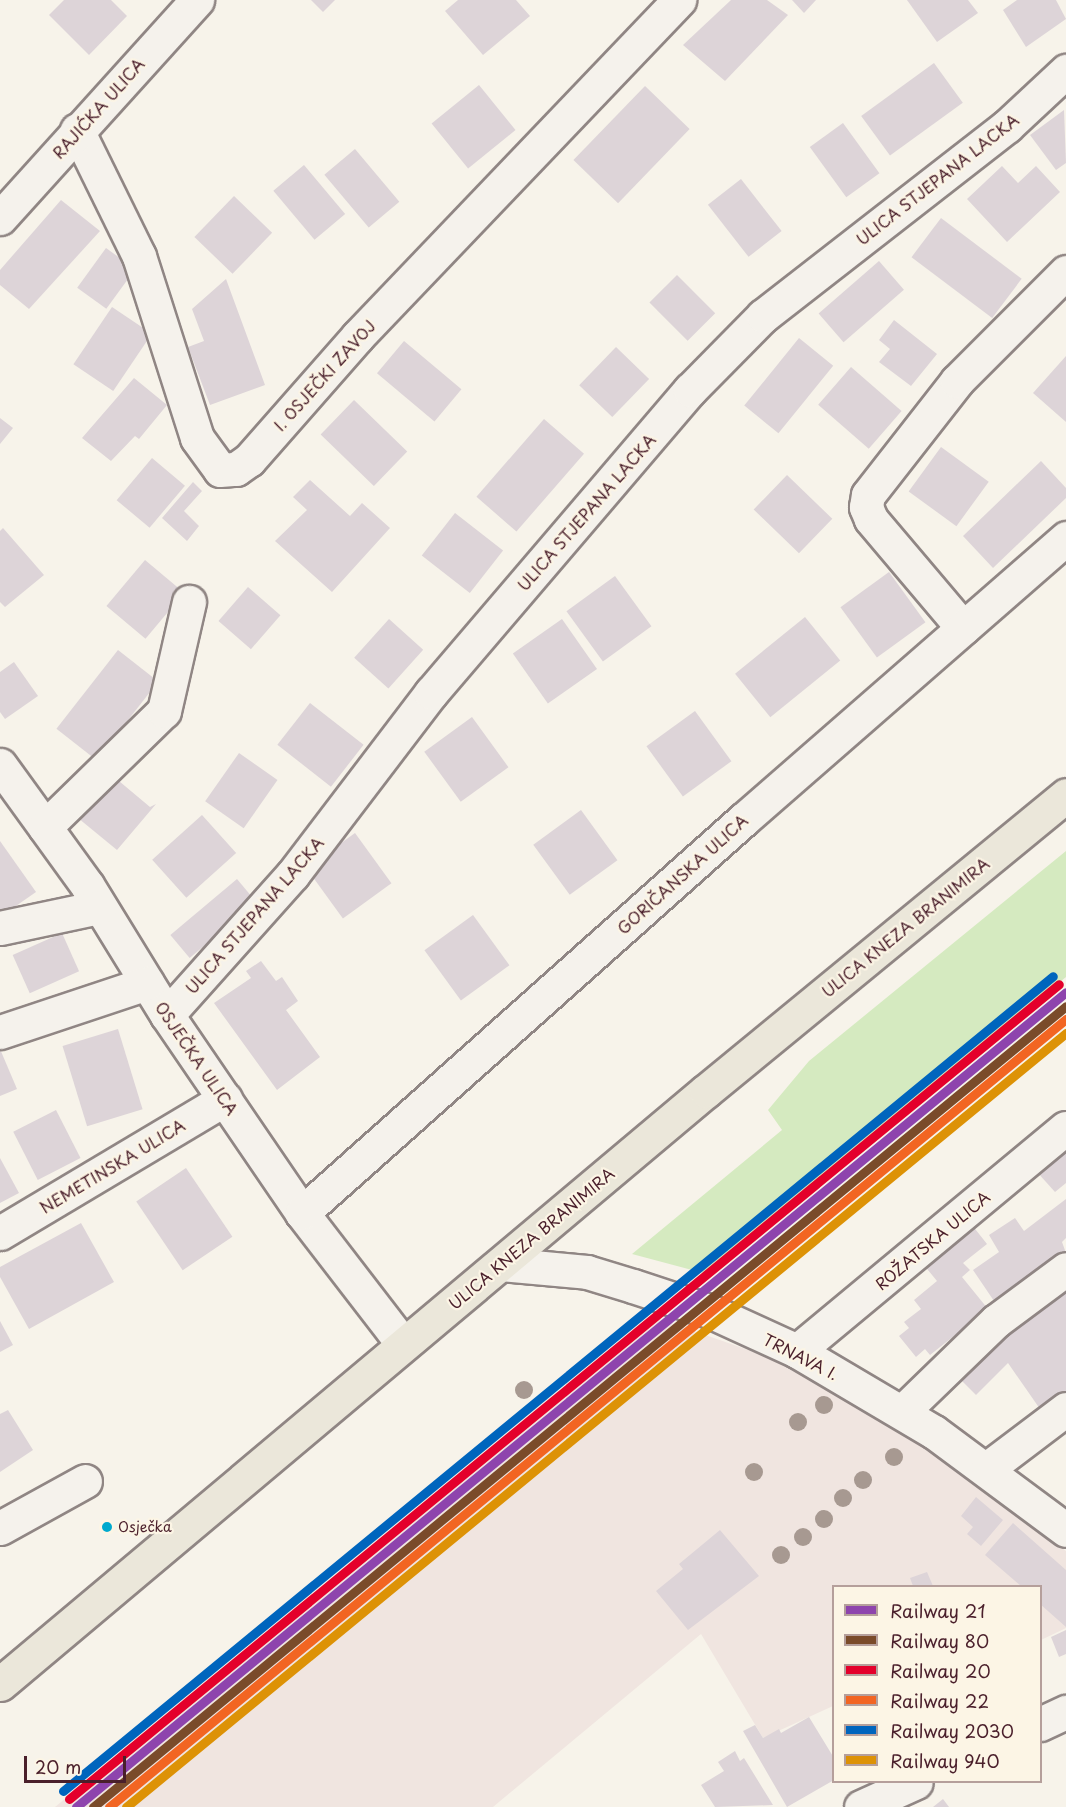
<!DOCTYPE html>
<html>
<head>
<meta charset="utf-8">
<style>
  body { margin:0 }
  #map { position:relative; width:1066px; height:1807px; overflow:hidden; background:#f7f3ea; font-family:"Playpen Sans",sans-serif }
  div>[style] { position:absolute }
  .built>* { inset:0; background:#f0e5e0 }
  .green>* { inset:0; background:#d5eac0 }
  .building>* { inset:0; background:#ddd4d8; transform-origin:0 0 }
  .roads { filter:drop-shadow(2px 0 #908684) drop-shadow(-2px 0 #908684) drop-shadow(0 2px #908684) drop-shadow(0 -2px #908684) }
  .minor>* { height:33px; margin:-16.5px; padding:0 16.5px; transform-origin:16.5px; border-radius:16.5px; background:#f5f2ec }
  .major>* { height:33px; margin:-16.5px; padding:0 16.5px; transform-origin:16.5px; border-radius:16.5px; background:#ebe7da }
  .rail-1>* { height:9px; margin:-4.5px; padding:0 4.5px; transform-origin:4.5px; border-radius:4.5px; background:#8e44ad }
  .rail-2>* { height:9px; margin:-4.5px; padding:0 4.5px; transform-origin:4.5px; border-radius:4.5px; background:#7a4b2a }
  .rail-3>* { height:9px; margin:-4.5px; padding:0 4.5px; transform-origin:4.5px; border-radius:4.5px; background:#e4002b }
  .rail-4>* { height:9px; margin:-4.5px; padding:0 4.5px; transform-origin:4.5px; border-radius:4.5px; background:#f26522 }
  .rail-5>* { height:9px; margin:-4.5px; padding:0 4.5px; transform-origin:4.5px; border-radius:4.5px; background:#0065bd }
  .rail-6>* { height:9px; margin:-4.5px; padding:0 4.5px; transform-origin:4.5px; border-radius:4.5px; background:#dd9206 }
  .trees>* { width:18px; height:18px; margin:-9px; border-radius:50%; background:#a79991 }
  .dots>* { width:16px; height:16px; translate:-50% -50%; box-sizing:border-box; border:3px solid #fcf5e5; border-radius:50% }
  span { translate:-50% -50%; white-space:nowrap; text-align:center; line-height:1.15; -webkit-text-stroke:4.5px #fcf5e5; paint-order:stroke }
  .bus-label { font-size:14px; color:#4a1f2b }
  .left { translate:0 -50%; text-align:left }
  .street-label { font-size:16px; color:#4a1f2b }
  .legend { position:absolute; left:832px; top:1585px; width:210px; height:198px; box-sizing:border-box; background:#fcf5e5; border:2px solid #b59f9b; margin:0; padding:8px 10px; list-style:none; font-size:18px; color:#4a1f2b }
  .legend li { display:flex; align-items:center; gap:12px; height:30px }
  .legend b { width:30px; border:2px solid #b59f9b }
  .scale { position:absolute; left:24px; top:1756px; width:102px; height:27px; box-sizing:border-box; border:3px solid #4a1f2b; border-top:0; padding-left:8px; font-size:18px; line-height:21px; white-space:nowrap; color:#4a1f2b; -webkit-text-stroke:4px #fcf5e5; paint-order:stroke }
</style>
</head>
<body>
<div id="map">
  <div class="built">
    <div style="clip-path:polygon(654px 1317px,774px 1359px,946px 1459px,1066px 1551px,1066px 1628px,1041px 1640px,1040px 1586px,834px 1586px,833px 1706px,763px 1738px,701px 1634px,493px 1807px,55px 1807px,615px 1345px)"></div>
  </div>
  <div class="green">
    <div style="clip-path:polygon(1066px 851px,1066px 977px,707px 1274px,632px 1254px,782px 1130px,768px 1110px,809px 1061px)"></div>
  </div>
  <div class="building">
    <div style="clip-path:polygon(64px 0,111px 0,127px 16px,89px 55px,49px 15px)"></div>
    <div style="clip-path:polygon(311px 0,335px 0,323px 12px)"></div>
    <div style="clip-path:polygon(458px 0,516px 0,530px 16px,483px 55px,445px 11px)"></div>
    <div style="clip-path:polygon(731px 0,767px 0,788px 15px,725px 81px,683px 45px)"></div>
    <div style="clip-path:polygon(792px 0,816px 0,804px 13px)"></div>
    <div style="clip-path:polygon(907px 0,968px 0,978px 13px,937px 42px)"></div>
    <div style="clip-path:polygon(1017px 0,1056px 0,1066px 19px,1026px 47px,1003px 10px)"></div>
    <div style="left:934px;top:63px;width:49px;height:90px;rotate:54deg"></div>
    <div style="left:479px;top:85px;width:58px;height:61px;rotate:51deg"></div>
    <div style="left:645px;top:86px;width:62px;height:103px;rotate:44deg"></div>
    <div style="clip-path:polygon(1064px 110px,1066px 163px,1056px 170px,1030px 135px)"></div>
    <div style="left:843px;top:123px;width:62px;height:41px;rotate:54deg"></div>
    <div style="left:355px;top:149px;width:69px;height:40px;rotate:50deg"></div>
    <div style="left:304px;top:165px;width:64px;height:40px;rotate:50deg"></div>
    <div style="clip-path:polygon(1002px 166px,1018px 183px,1036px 166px,1060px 192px,1007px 242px,967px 199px)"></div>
    <div style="left:741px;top:179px;width:66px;height:42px;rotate:52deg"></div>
    <div style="left:234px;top:196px;width:53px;height:57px;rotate:44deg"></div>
    <div style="clip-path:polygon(61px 200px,100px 231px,29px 309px,0 285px,0 270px)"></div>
    <div style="left:941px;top:218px;width:101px;height:49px;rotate:37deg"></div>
    <div style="left:106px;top:248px;width:36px;height:49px;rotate:36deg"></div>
    <div style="left:879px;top:261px;width:38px;height:80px;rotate:49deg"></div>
    <div style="left:677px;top:275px;width:54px;height:39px;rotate:45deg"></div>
    <div style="clip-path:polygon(226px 279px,265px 385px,210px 405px,188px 347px,204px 341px,192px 309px)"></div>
    <div style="left:112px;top:307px;width:48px;height:69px;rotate:34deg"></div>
    <div style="clip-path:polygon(894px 320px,937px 354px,911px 386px,879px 362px,890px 349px,879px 340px)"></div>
    <div style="left:799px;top:338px;width:44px;height:87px;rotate:39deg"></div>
    <div style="left:404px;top:341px;width:75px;height:42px;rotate:40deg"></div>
    <div style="left:616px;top:347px;width:46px;height:53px;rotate:44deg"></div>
    <div style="clip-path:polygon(1066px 356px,1066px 422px,1033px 393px)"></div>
    <div style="left:851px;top:367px;width:67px;height:50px;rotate:41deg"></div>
    <div style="clip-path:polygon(134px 378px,167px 405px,139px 439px,135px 436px,111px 461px,82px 438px)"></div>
    <div style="left:354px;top:400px;width:74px;height:48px;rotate:44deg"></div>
    <div style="clip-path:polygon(0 418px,13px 428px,0 444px)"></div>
    <div style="left:544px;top:419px;width:53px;height:103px;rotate:41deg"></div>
    <div style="left:941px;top:447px;width:59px;height:55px;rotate:36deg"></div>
    <div style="left:152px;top:458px;width:43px;height:55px;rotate:40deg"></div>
    <div style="clip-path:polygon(1041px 461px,1066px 488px,1066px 498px,993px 568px,963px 536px)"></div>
    <div style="left:787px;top:475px;width:63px;height:48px;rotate:44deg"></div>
    <div style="clip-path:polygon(310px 480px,350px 516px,362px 503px,390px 528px,332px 592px,275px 541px,307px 510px,293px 497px)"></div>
    <div style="clip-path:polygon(193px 482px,202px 491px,184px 511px,199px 526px,187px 541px,162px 518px)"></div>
    <div style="left:455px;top:513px;width:61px;height:54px;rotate:38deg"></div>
    <div style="clip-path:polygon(3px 528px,44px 575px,5px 607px,0 602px,0 531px)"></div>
    <div style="left:145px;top:560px;width:51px;height:60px;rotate:40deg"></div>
    <div style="left:889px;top:572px;width:62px;height:60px;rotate:54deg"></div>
    <div style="left:615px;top:576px;width:62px;height:60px;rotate:54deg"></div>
    <div style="left:248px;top:587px;width:43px;height:45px;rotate:41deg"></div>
    <div style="left:805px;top:617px;width:56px;height:90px;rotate:51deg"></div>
    <div style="left:389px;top:619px;width:46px;height:52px;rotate:42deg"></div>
    <div style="left:562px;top:619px;width:61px;height:60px;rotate:55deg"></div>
    <div style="left:118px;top:650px;width:51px;height:100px;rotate:38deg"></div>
    <div style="clip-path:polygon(14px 662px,38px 696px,5px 719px,0 712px,0 672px)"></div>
    <div style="left:310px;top:703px;width:68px;height:53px;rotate:38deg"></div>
    <div style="left:695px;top:711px;width:62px;height:60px;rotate:54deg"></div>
    <div style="left:472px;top:717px;width:62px;height:59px;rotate:54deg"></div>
    <div style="left:239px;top:753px;width:47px;height:59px;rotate:35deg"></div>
    <div style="clip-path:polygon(113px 776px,150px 807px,156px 804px,117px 850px,78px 818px)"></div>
    <div style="left:581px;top:810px;width:62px;height:59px;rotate:54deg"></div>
    <div style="left:202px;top:815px;width:51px;height:67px;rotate:48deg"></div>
    <div style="left:355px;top:833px;width:62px;height:60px;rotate:54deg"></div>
    <div style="clip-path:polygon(0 841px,36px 892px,0 917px)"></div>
    <div style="left:237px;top:879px;width:30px;height:87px;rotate:50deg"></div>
    <div style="left:473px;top:915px;width:62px;height:60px;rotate:54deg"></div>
    <div style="left:62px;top:933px;width:42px;height:54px;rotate:66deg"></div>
    <div style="clip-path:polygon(261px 961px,276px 981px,282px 977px,298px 1001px,286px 1010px,320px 1057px,277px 1090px,214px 1003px,251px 978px,246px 971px)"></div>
    <div style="left:118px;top:1029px;width:84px;height:58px;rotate:73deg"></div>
    <div style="clip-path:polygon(0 1049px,17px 1089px,0 1096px)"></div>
    <div style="left:56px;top:1110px;width:54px;height:48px;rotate:63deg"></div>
    <div style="clip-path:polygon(1066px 1147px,1066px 1183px,1055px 1192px,1037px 1172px)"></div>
    <div style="clip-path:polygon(0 1158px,19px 1193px,0 1203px)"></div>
    <div style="left:186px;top:1168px;width:83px;height:60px;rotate:56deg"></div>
    <div style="clip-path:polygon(1066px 1199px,1066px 1238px,1062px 1242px,1066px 1253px,994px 1301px,973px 1270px,999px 1252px,989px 1235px,1015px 1218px,1024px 1231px)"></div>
    <div style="clip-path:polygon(81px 1223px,114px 1282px,29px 1329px,0 1277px,0 1267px)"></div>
    <div style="clip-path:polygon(972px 1225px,987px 1244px,963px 1263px,970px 1270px,962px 1277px,988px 1309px,930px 1355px,925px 1349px,916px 1357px,899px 1336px,909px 1328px,904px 1322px,921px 1309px,914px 1300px,937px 1281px,923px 1264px)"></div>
    <div style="clip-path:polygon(1066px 1283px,1066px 1391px,1040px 1409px,1008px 1363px,976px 1395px,953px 1372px)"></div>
    <div style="clip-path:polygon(0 1321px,13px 1345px,0 1352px)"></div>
    <div style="clip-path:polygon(8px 1410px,33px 1450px,0 1472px,0 1414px)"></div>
    <div style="clip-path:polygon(976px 1497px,1003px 1520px,981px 1546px,967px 1534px,973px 1527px,961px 1516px)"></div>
    <div style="clip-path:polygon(1013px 1523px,1066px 1570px,1066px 1627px,1040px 1604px,1040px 1586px,1021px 1586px,985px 1555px)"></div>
    <div style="clip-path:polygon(720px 1530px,759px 1576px,688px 1630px,656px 1591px,683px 1569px,679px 1564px)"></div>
    <div style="clip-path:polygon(927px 1572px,933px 1586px,913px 1586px,910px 1578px)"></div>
    <div style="clip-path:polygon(1066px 1630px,1066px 1654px,1059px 1657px,1051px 1637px)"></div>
    <div style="clip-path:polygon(809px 1717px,834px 1758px,834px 1780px,787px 1807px,743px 1731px,755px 1725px,763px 1738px,779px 1729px,781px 1733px)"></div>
    <div style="clip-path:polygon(735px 1751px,740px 1761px,744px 1758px,773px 1805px,715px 1807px,701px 1785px,724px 1771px,718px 1762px)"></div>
    <div style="clip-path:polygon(943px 1799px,949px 1807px,933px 1807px)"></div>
  </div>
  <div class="roads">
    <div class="minor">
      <div style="left:77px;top:130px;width:140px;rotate:63.8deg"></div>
      <div style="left:139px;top:256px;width:191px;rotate:72.3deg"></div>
      <div style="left:197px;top:438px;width:39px;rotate:54deg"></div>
      <div style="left:220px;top:470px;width:16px;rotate:-4deg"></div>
      <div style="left:236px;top:469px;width:16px;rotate:-35deg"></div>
      <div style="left:249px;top:460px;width:165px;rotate:-48.7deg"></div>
      <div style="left:358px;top:336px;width:465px;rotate:-46.3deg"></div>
      <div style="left:0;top:218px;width:294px;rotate:-47.9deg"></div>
      <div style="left:963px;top:628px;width:143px;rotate:-130.2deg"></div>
      <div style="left:871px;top:519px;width:13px;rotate:-113deg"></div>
      <div style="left:866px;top:507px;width:12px;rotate:-81deg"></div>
      <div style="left:868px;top:495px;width:145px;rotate:-52deg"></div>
      <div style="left:957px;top:381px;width:154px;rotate:-45deg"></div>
      <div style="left:0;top:765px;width:148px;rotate:54.1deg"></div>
      <div style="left:87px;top:885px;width:153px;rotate:58.4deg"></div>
      <div style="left:167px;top:1015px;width:240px;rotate:55.7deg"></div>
      <div style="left:302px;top:1213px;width:165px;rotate:52.4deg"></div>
      <div style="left:45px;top:827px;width:166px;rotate:-44.3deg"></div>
      <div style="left:164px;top:711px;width:112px;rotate:-77.1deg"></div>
      <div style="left:0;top:928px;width:102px;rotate:-11.9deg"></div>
      <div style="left:167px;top:1015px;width:189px;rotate:-48.2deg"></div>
      <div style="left:293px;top:874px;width:228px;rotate:-52.7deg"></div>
      <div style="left:431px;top:693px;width:399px;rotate:-49.5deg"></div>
      <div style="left:690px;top:390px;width:104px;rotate:-45.4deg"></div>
      <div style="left:763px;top:316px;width:309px;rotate:-37.9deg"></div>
      <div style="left:1007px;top:126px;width:81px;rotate:-43deg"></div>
      <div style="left:0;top:1032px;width:155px;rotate:-18.4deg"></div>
      <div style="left:302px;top:1213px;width:591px;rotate:-41.71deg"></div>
      <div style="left:743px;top:820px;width:429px;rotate:-41.1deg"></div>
      <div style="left:0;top:1233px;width:262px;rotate:-30.8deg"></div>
      <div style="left:501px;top:1264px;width:86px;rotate:5.3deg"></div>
      <div style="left:587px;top:1272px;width:48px;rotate:16.9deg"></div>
      <div style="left:633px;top:1286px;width:83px;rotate:18.2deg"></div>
      <div style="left:712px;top:1312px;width:94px;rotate:24.6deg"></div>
      <div style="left:797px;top:1351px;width:159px;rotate:30.6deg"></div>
      <div style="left:934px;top:1432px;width:164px;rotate:36.6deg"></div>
      <div style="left:797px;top:1351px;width:349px;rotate:-39.7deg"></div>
      <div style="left:902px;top:1412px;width:131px;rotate:-44.1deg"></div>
      <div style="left:996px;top:1321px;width:87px;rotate:-36.6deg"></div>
      <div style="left:988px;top:1468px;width:98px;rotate:-37.1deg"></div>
      <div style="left:0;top:1528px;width:97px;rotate:-28.9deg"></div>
      <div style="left:1040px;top:1724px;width:29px;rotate:-25deg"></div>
      <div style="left:861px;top:1807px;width:60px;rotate:-24.4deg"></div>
    </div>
    <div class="major">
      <div style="left:0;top:1684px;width:922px;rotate:-40.03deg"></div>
      <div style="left:706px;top:1091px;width:466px;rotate:-39.4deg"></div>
    </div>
  </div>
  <div class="rail-1">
    <div style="left:76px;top:1807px;width:1282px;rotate:-39.46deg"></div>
  </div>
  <div class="rail-2">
    <div style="left:93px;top:1807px;width:1260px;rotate:-39.46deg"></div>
  </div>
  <div class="rail-3">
    <div style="left:69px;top:1799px;width:1282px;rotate:-39.46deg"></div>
  </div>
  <div class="rail-4">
    <div style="left:109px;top:1807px;width:1240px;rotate:-39.47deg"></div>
  </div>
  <div class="rail-5">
    <div style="left:63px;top:1791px;width:1282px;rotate:-39.46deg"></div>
  </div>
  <div class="rail-6">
    <div style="left:126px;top:1807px;width:1218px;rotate:-39.47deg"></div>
  </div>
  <div class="trees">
    <div style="left:524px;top:1390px"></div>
    <div style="left:824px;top:1405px"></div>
    <div style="left:798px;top:1422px"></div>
    <div style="left:894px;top:1457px"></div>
    <div style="left:754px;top:1472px"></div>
    <div style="left:863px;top:1480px"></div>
    <div style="left:843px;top:1498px"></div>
    <div style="left:824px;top:1519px"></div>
    <div style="left:803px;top:1537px"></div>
    <div style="left:781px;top:1555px"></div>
  </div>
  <div class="dots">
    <div style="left:107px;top:1527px;background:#00a9ce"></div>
  </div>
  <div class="bus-label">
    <span class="left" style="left:118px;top:1527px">Osječka</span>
  </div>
  <div class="street-label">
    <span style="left:98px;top:108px;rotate:-48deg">RAJIĆKA ULICA</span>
    <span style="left:937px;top:179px;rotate:-38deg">ULICA STJEPANA LACKA</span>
    <span style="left:324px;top:375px;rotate:-48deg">I. OSJEČKI ZAVOJ</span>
    <span style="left:586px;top:512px;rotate:-49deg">ULICA STJEPANA LACKA</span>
    <span style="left:682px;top:874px;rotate:-42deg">GORIČANSKA ULICA</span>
    <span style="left:254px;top:915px;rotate:-49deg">ULICA STJEPANA LACKA</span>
    <span style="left:905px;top:927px;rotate:-39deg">ULICA KNEZA BRANIMIRA</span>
    <span style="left:197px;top:1058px;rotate:56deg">OSJEČKA ULICA</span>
    <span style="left:112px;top:1166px;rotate:-31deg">NEMETINSKA ULICA</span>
    <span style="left:531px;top:1238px;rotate:-40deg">ULICA KNEZA BRANIMIRA</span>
    <span style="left:932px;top:1240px;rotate:-40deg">ROŽATSKA ULICA</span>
    <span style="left:801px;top:1356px;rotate:27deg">TRNAVA I.</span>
  </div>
  <ul class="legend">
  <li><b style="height:8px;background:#8e44ad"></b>Railway 21</li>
  <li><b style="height:8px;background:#7a4b2a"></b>Railway 80</li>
  <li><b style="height:8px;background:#e4002b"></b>Railway 20</li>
  <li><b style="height:8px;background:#f26522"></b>Railway 22</li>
  <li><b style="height:8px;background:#0065bd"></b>Railway 2030</li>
  <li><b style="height:8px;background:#dd9206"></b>Railway 940</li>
  </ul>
  <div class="scale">20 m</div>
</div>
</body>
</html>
